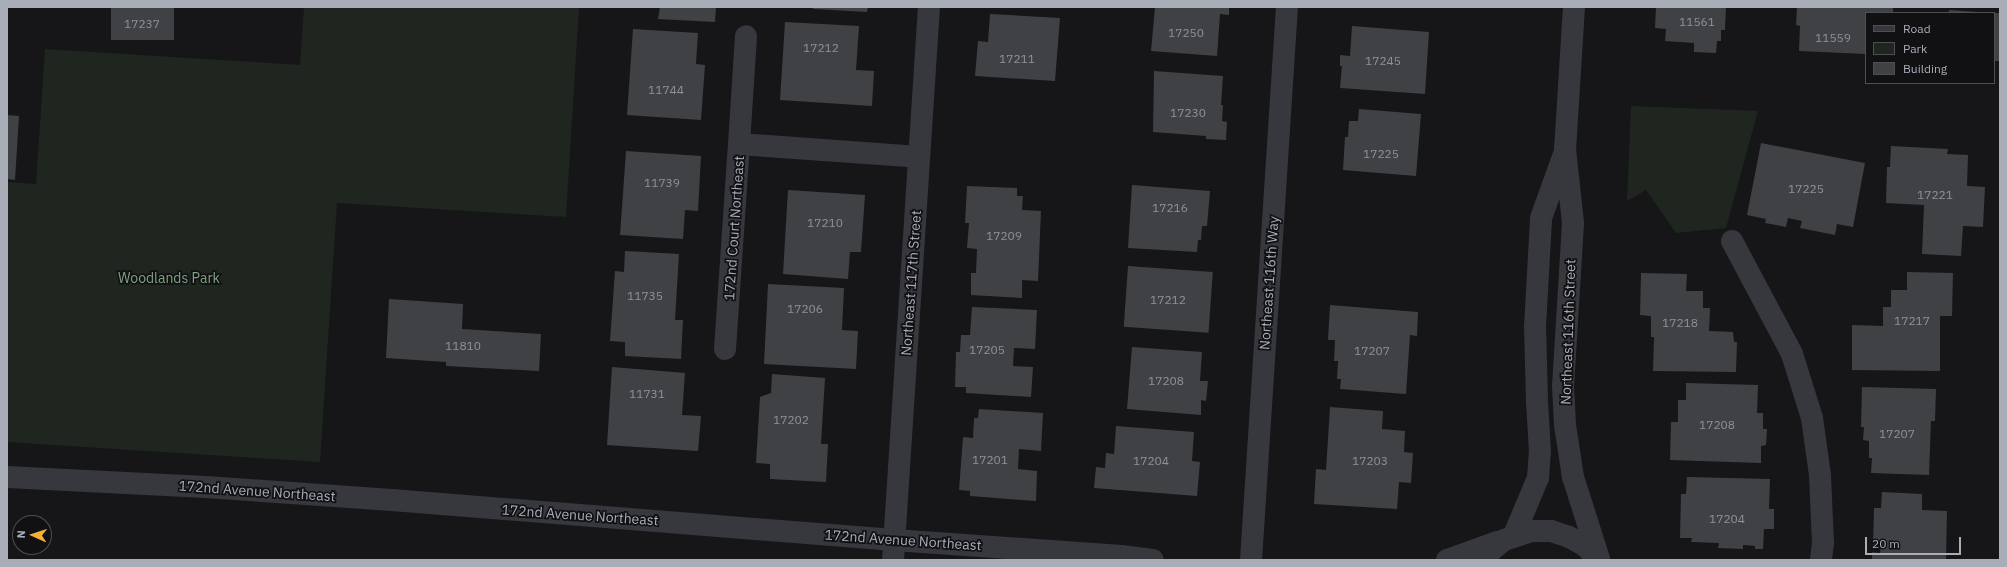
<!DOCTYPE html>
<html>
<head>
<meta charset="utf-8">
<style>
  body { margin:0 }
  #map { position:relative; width:2007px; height:567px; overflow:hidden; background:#161618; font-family:"IBM Plex Sans",sans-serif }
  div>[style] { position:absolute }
  .green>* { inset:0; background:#1e261f }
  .building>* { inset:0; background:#404145; transform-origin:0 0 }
  .minor>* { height:22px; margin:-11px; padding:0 11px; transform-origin:11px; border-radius:11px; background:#37383d }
  .tertiary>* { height:22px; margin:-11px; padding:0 11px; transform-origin:11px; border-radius:11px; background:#37383d }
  span { translate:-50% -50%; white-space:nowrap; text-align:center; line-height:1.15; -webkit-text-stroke:3.5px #111113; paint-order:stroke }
  .number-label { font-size:12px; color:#8e929b }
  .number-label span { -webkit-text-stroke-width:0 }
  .street-label { font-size:14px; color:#a8adb8 }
  .park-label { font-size:14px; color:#7fa381 }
  .frame { position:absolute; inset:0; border:8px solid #a8adb8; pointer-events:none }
  .legend { position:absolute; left:1865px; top:12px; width:130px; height:72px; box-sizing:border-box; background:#111113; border:1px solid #4d4f55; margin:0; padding:5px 7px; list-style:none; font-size:12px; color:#a8adb8 }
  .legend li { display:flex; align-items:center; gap:8px; height:20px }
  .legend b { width:20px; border:1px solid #4d4f55 }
  .north { position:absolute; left:12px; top:515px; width:40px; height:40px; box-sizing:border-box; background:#111113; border:1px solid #4d4f55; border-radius:50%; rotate:273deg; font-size:11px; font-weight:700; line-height:16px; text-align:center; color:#a8adb8 }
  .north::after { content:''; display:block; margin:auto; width:14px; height:18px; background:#f2b134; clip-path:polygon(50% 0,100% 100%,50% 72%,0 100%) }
  .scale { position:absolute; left:1865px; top:537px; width:96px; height:18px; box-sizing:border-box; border:2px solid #a8adb8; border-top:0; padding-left:5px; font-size:12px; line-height:14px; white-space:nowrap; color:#a8adb8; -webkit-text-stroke:3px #111113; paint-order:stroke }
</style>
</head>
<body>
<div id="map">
  <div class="green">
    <div style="clip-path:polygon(304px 7px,579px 7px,566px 217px,337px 203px,320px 462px,7px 442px,7px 182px,36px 184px,45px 49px,300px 65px)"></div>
    <div style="clip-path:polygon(1631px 106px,1758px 111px,1726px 228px,1676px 233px,1646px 190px,1627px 201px)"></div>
  </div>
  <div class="building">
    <div style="left:111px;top:7px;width:63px;height:33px"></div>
    <div style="clip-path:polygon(660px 7px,716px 7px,715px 22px,658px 19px)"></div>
    <div style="clip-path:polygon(813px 7px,868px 7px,867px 12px,813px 9px)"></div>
    <div style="clip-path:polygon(1155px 7px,1229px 7px,1229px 15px,1220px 14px,1217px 56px,1151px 51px)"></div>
    <div style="clip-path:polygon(1656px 7px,1726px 7px,1725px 30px,1721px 30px,1721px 41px,1717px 41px,1716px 53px,1694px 52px,1694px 43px,1665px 41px,1666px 29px,1655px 28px)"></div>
    <div style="clip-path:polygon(1797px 7px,1893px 7px,1893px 13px,1866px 13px,1866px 54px,1799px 51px,1800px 26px,1796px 25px)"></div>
    <div style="clip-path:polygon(1949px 10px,1977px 12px,1977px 13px,1949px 13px)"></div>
    <div style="left:1994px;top:13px;width:6px;height:48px"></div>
    <div style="clip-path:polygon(990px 14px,1060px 18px,1055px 81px,975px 76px,978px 41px,988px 42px)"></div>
    <div style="clip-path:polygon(785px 22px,859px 26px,856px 70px,874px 71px,872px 106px,780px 100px)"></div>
    <div style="clip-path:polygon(1352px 26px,1429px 32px,1425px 94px,1340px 88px,1342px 66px,1340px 66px,1340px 55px,1350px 56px)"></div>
    <div style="clip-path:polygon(633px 29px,698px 33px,696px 64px,705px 65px,701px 120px,627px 115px)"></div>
    <div style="clip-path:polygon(1154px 71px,1223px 76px,1221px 105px,1223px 105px,1222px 121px,1227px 122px,1226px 140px,1206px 139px,1206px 136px,1153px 132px)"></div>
    <div style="clip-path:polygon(1359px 109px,1421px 114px,1416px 176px,1343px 170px,1345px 137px,1348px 137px,1349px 121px,1358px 121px)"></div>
    <div style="clip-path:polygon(7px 115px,19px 116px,15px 180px,7px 179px)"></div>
    <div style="clip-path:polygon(1761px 143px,1865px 163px,1853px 227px,1837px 224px,1835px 235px,1800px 228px,1802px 221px,1788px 218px,1786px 227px,1765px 223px,1766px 219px,1747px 215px)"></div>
    <div style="clip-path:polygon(1891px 146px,1948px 149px,1947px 154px,1968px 155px,1967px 186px,1985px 187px,1983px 227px,1963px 226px,1961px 256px,1922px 254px,1924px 205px,1886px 203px,1887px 167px,1890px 167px)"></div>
    <div style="clip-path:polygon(626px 151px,701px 156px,698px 211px,685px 210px,683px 239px,620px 235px)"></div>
    <div style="clip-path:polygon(1132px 185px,1210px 191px,1207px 226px,1202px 226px,1201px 240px,1198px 240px,1197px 252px,1128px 248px)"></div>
    <div style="clip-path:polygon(967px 186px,1017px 188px,1017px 196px,1023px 196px,1022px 210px,1041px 211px,1038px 281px,1022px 280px,1022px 298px,971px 295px,971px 273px,976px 273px,977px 249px,967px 248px,969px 223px,965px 223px)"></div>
    <div style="clip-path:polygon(788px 190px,865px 195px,861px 252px,850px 252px,848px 279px,783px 274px)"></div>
    <div style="clip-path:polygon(625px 251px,679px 254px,675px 320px,683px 320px,681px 359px,625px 356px,625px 342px,610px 341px,615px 271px,624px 272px)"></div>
    <div style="left:1128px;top:266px;width:85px;height:61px;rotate:4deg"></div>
    <div style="clip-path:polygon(1907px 272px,1953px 273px,1952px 316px,1940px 316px,1940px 371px,1852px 370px,1852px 325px,1883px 326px,1883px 307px,1891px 307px,1891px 290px,1907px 290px)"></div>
    <div style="clip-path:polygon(1641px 273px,1687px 274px,1686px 291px,1703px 291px,1703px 308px,1710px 308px,1709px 331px,1733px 332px,1734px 342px,1737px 342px,1736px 372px,1653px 371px,1654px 337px,1651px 337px,1651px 316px,1640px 315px)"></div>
    <div style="clip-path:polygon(768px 284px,844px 288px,842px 330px,858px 331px,856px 369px,764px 364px)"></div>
    <div style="clip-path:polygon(389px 299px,463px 304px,462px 329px,541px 334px,539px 371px,446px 366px,446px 362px,386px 358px)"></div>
    <div style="clip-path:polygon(1330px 305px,1418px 312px,1417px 336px,1410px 335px,1406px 394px,1340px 389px,1341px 379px,1337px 379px,1338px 361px,1334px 361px,1335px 340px,1328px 340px)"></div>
    <div style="clip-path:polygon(972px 307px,1037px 310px,1035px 349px,1014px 348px,1013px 366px,1033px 367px,1031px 397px,966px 393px,966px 387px,955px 387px,956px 352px,960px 352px,961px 335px,970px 335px)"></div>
    <div style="clip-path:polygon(1132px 347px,1202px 352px,1200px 381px,1208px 381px,1206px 401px,1201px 400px,1201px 415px,1127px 409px)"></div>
    <div style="clip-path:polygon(612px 367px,685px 373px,682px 415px,701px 416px,698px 451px,607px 445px)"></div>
    <div style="clip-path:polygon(772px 374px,825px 378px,821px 444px,828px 444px,826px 482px,770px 479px,770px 464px,756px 463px,760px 397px,771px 393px)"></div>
    <div style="clip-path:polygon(1686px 383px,1758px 385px,1757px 413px,1763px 413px,1763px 429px,1767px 429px,1766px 445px,1761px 446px,1761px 463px,1670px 460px,1671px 422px,1678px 422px,1678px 400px,1686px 400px)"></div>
    <div style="clip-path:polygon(1862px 387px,1936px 389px,1935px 421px,1931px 421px,1929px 475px,1871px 473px,1872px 458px,1869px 458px,1869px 441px,1863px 440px,1864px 427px,1861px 427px)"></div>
    <div style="clip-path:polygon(1330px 407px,1383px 411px,1382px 429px,1405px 431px,1404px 452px,1413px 453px,1411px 483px,1399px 482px,1397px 509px,1314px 504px,1316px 469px,1326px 470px)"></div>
    <div style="clip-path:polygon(979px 409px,1043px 413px,1041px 451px,1019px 449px,1018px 469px,1037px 471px,1036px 501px,970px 496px,970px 491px,959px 490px,963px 437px,973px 438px,974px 418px,978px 418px)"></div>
    <div style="clip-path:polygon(1116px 426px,1194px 432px,1192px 461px,1200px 462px,1197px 496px,1094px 488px,1096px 467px,1105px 468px,1106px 453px,1114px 454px)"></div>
    <div style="clip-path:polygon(1687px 477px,1770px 479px,1769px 509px,1774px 509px,1774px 529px,1764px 529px,1763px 549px,1755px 549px,1755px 546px,1743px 545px,1743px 549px,1718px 548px,1719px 543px,1691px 542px,1692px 538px,1680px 538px,1681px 494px,1686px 494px)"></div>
    <div style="clip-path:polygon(1882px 492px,1922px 494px,1922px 510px,1947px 511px,1946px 560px,1872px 560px,1872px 552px,1880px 553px,1881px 545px,1873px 545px,1874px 508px,1881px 508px)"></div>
  </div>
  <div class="minor">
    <div style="left:739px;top:144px;width:108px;rotate:-86.3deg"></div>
    <div style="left:1732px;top:241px;width:128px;rotate:62deg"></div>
    <div style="left:1792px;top:354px;width:67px;rotate:72.6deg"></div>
    <div style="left:1812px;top:418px;width:58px;rotate:82deg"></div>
    <div style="left:1820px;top:475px;width:68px;rotate:87.5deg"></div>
    <div style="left:1823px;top:543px;width:17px;rotate:97deg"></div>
    <div style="left:725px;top:349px;width:205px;rotate:-86.1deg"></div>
    <div style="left:739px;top:144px;width:180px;rotate:4.1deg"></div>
    <div style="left:893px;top:560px;width:554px;rotate:-86.28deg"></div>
    <div style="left:1251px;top:560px;width:554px;rotate:-86.28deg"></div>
  </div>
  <div class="tertiary">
    <div style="left:1574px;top:7px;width:142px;rotate:93.6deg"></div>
    <div style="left:1565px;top:149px;width:74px;rotate:83.8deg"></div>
    <div style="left:1573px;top:223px;width:163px;rotate:93.5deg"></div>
    <div style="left:1563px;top:386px;width:39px;rotate:87deg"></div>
    <div style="left:1565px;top:425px;width:53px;rotate:81.3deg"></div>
    <div style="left:1573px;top:477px;width:86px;rotate:72.4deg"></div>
    <div style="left:7px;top:477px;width:199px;rotate:2.9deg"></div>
    <div style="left:206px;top:487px;width:186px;rotate:4deg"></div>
    <div style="left:392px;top:500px;width:504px;rotate:4.56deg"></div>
    <div style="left:894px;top:540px;width:228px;rotate:4deg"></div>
    <div style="left:1121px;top:556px;width:32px;rotate:7deg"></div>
    <div style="left:1514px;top:535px;width:62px;rotate:-67.2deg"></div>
    <div style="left:1538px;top:478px;width:26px;rotate:-86deg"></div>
    <div style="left:1540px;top:452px;width:51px;rotate:-93.4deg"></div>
    <div style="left:1537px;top:401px;width:74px;rotate:-91.5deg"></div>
    <div style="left:1535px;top:327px;width:109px;rotate:-86.8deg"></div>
    <div style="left:1541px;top:218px;width:68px;rotate:-70.2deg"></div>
    <div style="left:1447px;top:560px;width:53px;rotate:-19.8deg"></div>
    <div style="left:1482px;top:560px;width:6px;rotate:-51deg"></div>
    <div style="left:1486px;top:555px;width:23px;rotate:-40deg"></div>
    <div style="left:1504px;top:540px;width:29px;rotate:-18deg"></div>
    <div style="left:1532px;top:531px;width:19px"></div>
    <div style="left:1551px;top:531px;width:19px;rotate:18deg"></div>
    <div style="left:1569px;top:537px;width:18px;rotate:29deg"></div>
    <div style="left:1585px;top:546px;width:20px;rotate:45deg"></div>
  </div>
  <div class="number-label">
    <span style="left:1697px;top:22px">11561</span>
    <span style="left:142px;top:24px">17237</span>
    <span style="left:1186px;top:33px">17250</span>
    <span style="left:1833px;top:38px">11559</span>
    <span style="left:821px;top:48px">17212</span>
    <span style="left:1017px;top:59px">17211</span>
    <span style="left:1383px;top:61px">17245</span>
    <span style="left:666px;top:90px">11744</span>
    <span style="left:1188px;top:113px">17230</span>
    <span style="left:1381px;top:154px">17225</span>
    <span style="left:662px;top:183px">11739</span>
    <span style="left:1806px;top:189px">17225</span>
    <span style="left:1935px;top:195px">17221</span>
    <span style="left:1170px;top:208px">17216</span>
    <span style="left:825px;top:223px">17210</span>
    <span style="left:1004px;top:236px">17209</span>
    <span style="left:645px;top:296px">11735</span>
    <span style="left:1168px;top:300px">17212</span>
    <span style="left:805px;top:309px">17206</span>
    <span style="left:1912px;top:321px">17217</span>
    <span style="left:1680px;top:323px">17218</span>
    <span style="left:463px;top:346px">11810</span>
    <span style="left:987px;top:350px">17205</span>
    <span style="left:1372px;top:351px">17207</span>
    <span style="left:1166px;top:381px">17208</span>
    <span style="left:647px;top:394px">11731</span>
    <span style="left:791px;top:420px">17202</span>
    <span style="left:1717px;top:425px">17208</span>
    <span style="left:1897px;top:434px">17207</span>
    <span style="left:990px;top:460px">17201</span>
    <span style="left:1151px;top:461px">17204</span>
    <span style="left:1370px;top:461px">17203</span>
    <span style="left:1727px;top:519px">17204</span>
  </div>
  <div class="street-label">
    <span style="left:734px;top:228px;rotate:-86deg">172nd Court Northeast</span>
    <span style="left:911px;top:283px;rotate:-86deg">Northeast 117th Street</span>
    <span style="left:1269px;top:283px;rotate:-86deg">Northeast 116th Way</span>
    <span style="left:1568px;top:332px;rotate:-88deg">Northeast 116th Street</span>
    <span style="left:257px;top:491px;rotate:4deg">172nd Avenue Northeast</span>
    <span style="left:580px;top:515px;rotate:4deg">172nd Avenue Northeast</span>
    <span style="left:903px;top:540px;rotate:4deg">172nd Avenue Northeast</span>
  </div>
  <div class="park-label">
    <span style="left:169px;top:278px">Woodlands Park</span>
  </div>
  <div class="frame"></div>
  <ul class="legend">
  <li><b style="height:5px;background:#37383d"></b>Road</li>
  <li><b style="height:11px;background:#1e261f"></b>Park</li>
  <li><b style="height:11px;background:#404145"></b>Building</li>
  </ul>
  <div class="north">N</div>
  <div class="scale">20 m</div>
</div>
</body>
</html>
